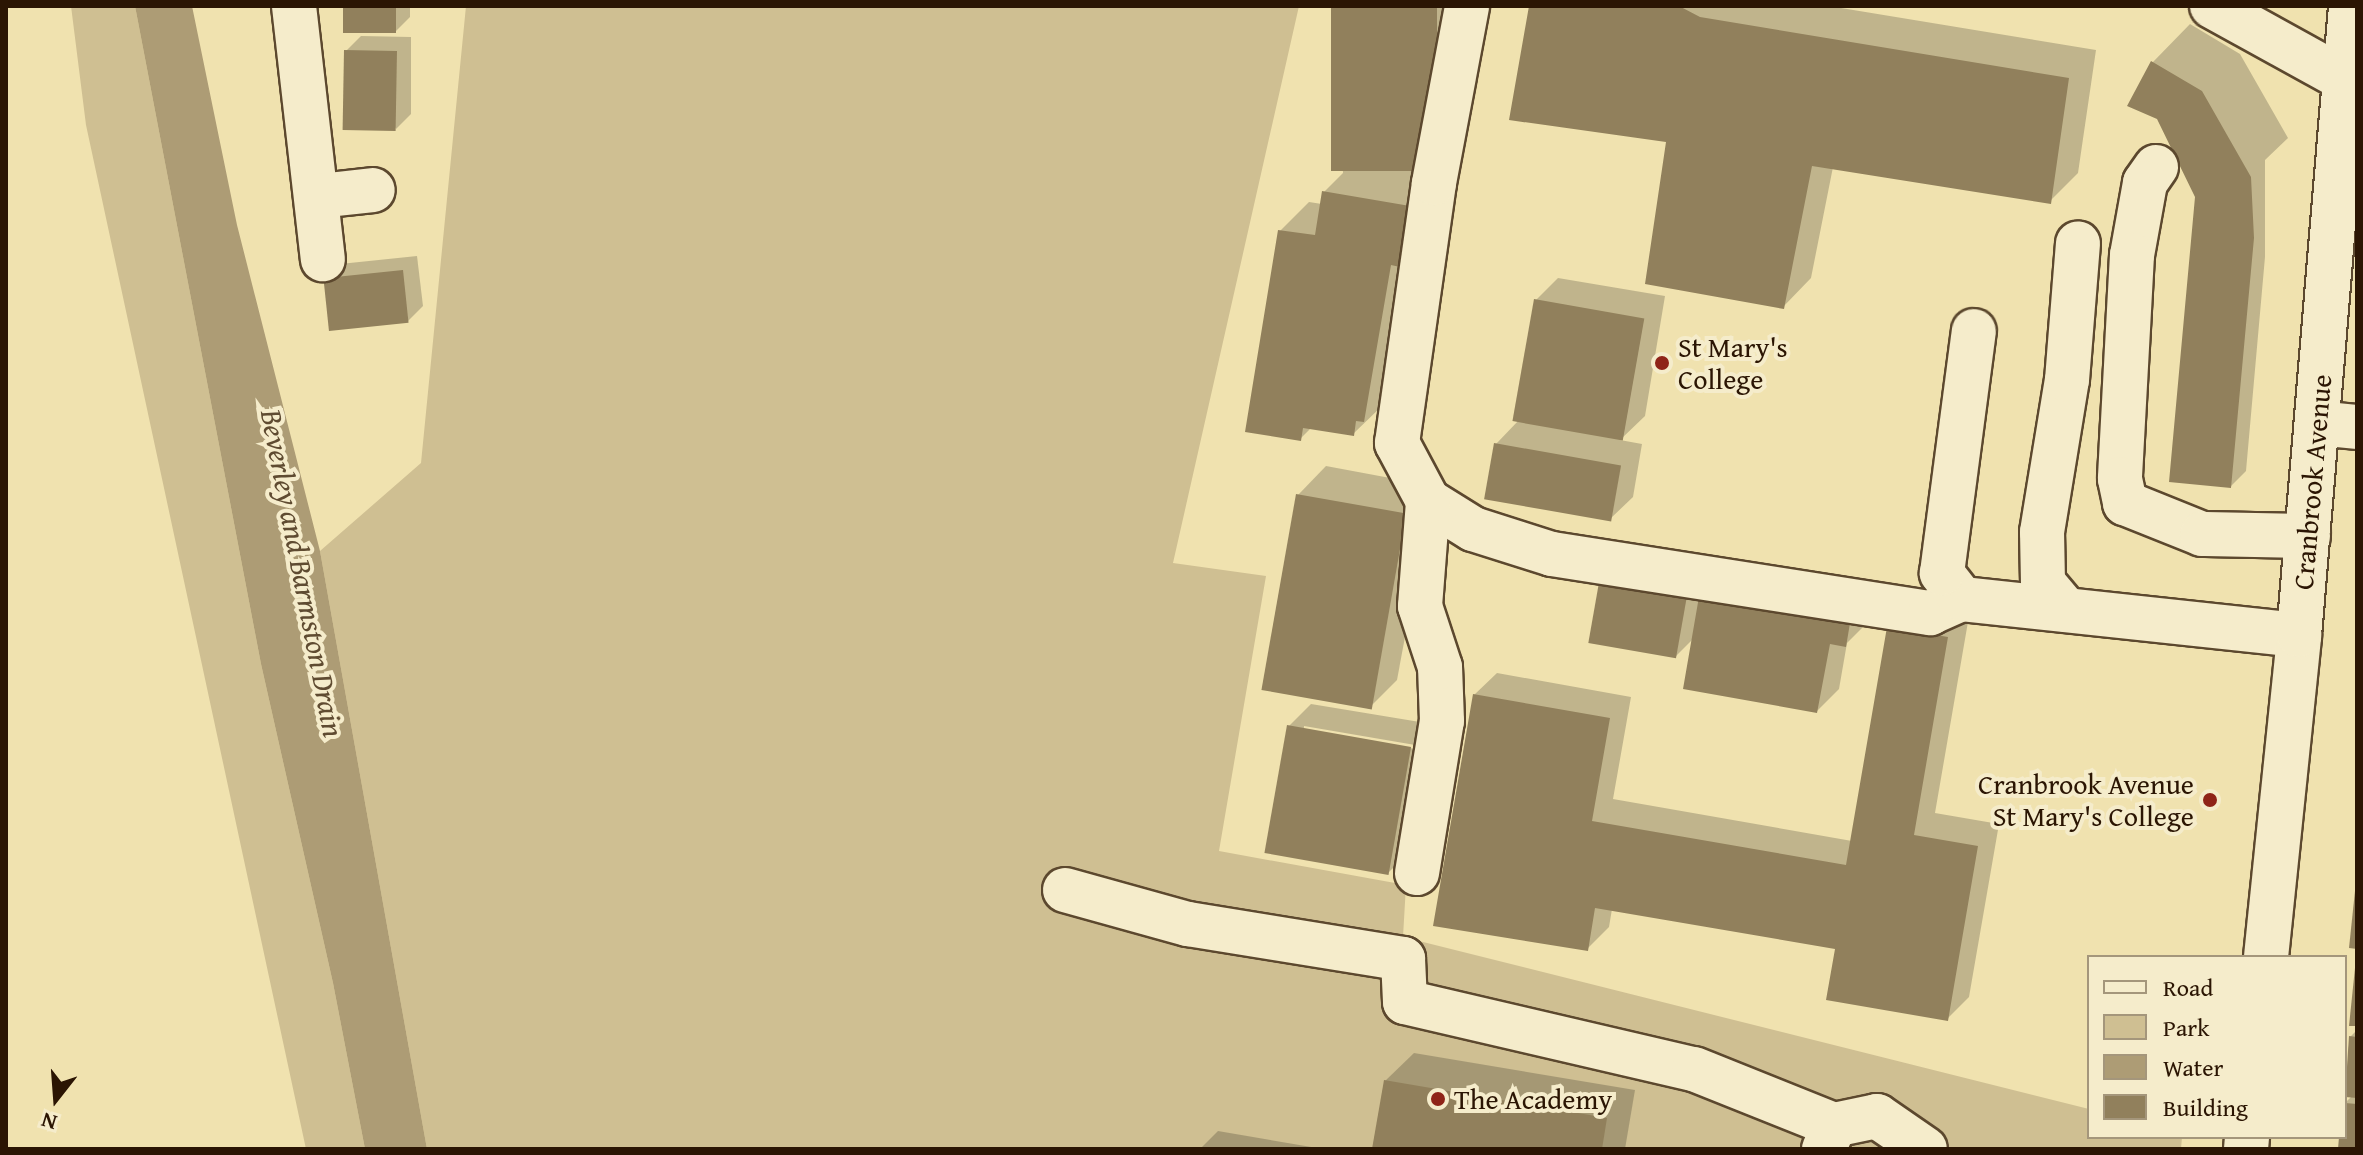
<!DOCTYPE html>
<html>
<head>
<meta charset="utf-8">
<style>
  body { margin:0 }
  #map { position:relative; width:2363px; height:1155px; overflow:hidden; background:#f0e2af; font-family:"Gentium Book Plus",serif }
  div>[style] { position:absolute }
  .green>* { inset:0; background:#cfbf92 }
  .water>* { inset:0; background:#ad9c75 }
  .shadow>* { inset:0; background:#0003 }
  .building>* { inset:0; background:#91805c; transform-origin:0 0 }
  .roads { filter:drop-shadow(2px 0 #5c482e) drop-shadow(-2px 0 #5c482e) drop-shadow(0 2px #5c482e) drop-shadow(0 -2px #5c482e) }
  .minor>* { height:44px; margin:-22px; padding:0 22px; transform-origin:22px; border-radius:22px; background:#f5eccb }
  .dots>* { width:22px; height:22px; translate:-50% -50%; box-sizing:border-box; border:4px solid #f5eccb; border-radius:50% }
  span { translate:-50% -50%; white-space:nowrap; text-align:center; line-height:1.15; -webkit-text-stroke:8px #f5eccb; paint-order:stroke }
  .poi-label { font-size:28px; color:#2b1503 }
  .left { translate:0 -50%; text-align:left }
  .right { translate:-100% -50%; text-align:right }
  .street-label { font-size:28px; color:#2b1503 }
  .water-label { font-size:30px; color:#5f4b31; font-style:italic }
  .frame { position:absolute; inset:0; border:8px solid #2b1503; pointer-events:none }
  .legend { position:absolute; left:2087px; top:955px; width:260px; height:184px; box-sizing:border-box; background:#f5eccb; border:2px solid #a4967b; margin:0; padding:10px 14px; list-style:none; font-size:24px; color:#2b1503 }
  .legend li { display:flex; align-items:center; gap:16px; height:40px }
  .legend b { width:40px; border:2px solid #a4967b }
  .north { position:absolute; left:16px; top:1059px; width:80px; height:80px; -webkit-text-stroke:6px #f5eccb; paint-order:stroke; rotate:197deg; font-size:22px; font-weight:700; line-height:32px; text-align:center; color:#2b1503 }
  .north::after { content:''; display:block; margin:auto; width:28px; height:36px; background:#2b1503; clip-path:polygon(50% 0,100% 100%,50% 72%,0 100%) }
</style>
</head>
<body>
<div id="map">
  <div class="green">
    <div style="clip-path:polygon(71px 6px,135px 6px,261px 664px,333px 983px,365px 1149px,306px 1149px,86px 125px)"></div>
    <div style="clip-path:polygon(466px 6px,1299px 6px,1173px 563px,1266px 576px,1219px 851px,1406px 885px,1403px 937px,2089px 1109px,2089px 1137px,2182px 1137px,2181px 1149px,427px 1149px,320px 551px,421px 463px)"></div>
  </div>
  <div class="water">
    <div style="clip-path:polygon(135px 6px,192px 6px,237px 225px,320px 551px,427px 1149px,365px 1149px,333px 983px,261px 664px)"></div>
  </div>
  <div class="shadow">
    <div style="clip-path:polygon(345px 6px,410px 6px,410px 17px,395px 32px)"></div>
    <div style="clip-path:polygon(1333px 6px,1459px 6px,1382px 406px,1353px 434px,1312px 427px,1300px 439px,1280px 231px,1309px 202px,1322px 204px,1324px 192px,1343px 173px)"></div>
    <div style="clip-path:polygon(1531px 6px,1829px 6px,2096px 50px,2078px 173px,2050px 201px,1833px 167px,1811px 278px,1783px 307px,1669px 141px)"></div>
    <div style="clip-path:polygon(2190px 24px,2240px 54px,2288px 138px,2265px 160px,2265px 257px,2246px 471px,2231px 486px,2197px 196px,2159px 117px,2130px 105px,2153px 62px)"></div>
    <div style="clip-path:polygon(361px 36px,411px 37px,411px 114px,396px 129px,346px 51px)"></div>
    <div style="clip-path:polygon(417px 256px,423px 306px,408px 321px,325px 279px,340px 264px)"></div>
    <div style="clip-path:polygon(1558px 278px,1665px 296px,1645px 416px,1620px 440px,1642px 444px,1633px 497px,1610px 519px,1496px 444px,1519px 420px,1536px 300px)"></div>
    <div style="clip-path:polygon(1326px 466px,1433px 486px,1397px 680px,1368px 709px,1298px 495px)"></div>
    <div style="clip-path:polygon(1602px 572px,1867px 623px,1847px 643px,1839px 689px,1817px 711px,1694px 638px,1676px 656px)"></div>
    <div style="clip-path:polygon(1969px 616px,1935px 813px,1999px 824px,1969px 997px,1947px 1019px,1837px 948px,1612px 909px,1609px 927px,1587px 949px,1474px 695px,1497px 673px,1631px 697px,1613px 799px,1852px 841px,1889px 628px)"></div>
    <div style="clip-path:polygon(evenodd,1311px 704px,1432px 724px,1411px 850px,1389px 872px,1289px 726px,1311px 704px,1304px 726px,1421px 746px,1421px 750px,1304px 730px,1304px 726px)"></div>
    <div style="clip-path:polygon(2357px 1030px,2357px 1149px,2340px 1149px,2345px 1103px,2353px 1095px,2345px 1095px,2350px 1037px)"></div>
    <div style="clip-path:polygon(1414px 1053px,1635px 1090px,1625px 1149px,1374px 1149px,1385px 1081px)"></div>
    <div style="clip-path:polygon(1218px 1131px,1323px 1149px,1200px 1149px)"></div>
  </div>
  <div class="building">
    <div style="left:343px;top:6px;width:53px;height:27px"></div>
    <div style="left:1331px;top:6px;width:106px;height:165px"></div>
    <div style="clip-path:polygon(1529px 6px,1679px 6px,1700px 17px,2069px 78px,2051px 204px,1812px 166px,1784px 309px,1645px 284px,1666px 142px,1509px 120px)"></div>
    <div style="left:344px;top:50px;width:53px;height:80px;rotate:1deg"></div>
    <div style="clip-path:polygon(2151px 61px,2202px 91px,2251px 177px,2254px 238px,2231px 488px,2169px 482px,2195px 197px,2157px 119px,2127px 106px)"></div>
    <div style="clip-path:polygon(1322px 191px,1410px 206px,1400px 267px,1391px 265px,1364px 422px,1356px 421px,1354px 436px,1303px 428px,1301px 441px,1245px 432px,1278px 230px,1315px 235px)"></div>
    <div style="left:403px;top:270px;width:53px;height:80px;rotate:84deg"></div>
    <div style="left:1534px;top:299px;width:112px;height:124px;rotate:10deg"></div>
    <div style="left:1494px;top:443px;width:129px;height:57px;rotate:10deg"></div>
    <div style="left:1296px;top:494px;width:112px;height:199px;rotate:10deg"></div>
    <div style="left:1601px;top:571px;width:89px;height:73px;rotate:10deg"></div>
    <div style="clip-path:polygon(1701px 585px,1851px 617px,1846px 647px,1830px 644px,1817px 713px,1683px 689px)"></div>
    <div style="clip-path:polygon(1887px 627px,1948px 637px,1914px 835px,1978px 846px,1948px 1021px,1826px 1000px,1835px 949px,1595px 908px,1588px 951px,1433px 926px,1473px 694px,1610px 718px,1592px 821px,1846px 865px)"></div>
    <div style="left:1287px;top:725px;width:126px;height:130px;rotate:10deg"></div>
    <div style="clip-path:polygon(2355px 891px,2357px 892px,2357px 949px,2349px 948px)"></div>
    <div style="clip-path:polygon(2355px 968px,2357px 968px,2357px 1026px,2349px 1026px)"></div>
    <div style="clip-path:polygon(2349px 1036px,2357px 1037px,2357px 1098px,2345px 1097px)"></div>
    <div style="clip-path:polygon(1384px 1080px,1607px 1118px,1602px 1149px,1372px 1149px)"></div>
    <div style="clip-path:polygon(2345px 1103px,2357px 1104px,2357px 1149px,2338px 1149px,2339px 1137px,2345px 1137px)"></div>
  </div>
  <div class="roads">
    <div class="minor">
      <div style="left:294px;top:6px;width:255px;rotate:83.5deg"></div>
      <div style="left:2212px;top:6px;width:166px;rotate:28.9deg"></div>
      <div style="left:2156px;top:167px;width:19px;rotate:125deg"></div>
      <div style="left:2145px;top:183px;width:73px;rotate:100.2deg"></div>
      <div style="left:2132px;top:255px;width:224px;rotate:93.1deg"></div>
      <div style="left:2120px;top:479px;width:25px;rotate:78deg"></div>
      <div style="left:2125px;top:503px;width:83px;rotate:21.9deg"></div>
      <div style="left:2202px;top:534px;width:106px;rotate:1.1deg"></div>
      <div style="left:319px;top:196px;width:54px;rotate:-6.3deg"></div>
      <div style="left:2317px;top:423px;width:40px;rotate:5.7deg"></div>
      <div style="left:1428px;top:501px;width:53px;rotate:31.9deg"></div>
      <div style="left:1473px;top:529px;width:83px;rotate:17.6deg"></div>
      <div style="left:1552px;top:554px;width:383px;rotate:8.9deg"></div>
      <div style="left:1930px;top:613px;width:35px;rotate:-24deg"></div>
      <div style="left:1962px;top:599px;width:339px;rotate:6.1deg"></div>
      <div style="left:1962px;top:599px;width:33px;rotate:-128deg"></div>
      <div style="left:1942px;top:573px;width:244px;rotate:-82.5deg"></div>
      <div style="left:2066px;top:610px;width:35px;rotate:-130deg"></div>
      <div style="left:2043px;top:583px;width:51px;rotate:-91.1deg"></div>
      <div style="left:2042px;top:532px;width:154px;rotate:-80.7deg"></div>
      <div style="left:2067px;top:380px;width:137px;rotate:-85.4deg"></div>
      <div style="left:1417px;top:873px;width:154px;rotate:-80.7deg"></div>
      <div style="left:1442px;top:721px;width:54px;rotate:-92.1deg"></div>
      <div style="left:1440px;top:667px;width:64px;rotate:-108.2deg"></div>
      <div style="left:1420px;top:606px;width:105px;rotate:-85.6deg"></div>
      <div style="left:1428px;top:501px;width:66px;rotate:-118.1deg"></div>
      <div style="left:1397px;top:443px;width:263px;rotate:-81.9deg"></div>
      <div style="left:1434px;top:183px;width:180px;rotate:-79.4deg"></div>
      <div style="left:1065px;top:890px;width:128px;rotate:15.5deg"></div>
      <div style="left:1188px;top:924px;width:218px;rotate:9.2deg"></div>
      <div style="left:1403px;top:959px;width:43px;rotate:87.3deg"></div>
      <div style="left:1405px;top:1002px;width:297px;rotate:13.1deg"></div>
      <div style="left:1694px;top:1069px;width:151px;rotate:21.8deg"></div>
      <div style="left:2266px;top:957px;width:324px;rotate:-84.1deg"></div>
      <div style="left:2299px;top:635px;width:631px;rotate:-85.27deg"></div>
      <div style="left:1824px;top:1149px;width:26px;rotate:-67deg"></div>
      <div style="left:1834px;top:1125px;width:44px;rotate:-11.8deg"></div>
      <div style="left:1877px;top:1116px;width:58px;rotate:34.5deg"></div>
      <div style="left:2246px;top:1149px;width:12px;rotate:-85deg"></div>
    </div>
  </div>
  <div class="dots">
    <div style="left:1662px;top:363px;background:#8f2418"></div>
    <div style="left:2210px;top:800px;background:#8f2418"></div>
    <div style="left:1438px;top:1099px;background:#8f2418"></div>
  </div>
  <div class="poi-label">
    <span class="left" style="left:1678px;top:363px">St Mary's<br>College</span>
    <span class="right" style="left:2194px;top:800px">Cranbrook Avenue<br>St Mary's College</span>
    <span class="left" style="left:1454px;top:1099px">The Academy</span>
  </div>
  <div class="street-label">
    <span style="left:2312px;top:482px;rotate:-85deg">Cranbrook Avenue</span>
  </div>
  <div class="water-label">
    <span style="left:303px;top:573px;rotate:79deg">Beverley and Barmston Drain</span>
  </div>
  <div class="frame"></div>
  <ul class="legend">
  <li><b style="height:10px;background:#f5eccb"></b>Road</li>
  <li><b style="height:22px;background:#cfbf92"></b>Park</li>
  <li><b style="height:22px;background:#ad9c75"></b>Water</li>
  <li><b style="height:22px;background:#91805c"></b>Building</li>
  </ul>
  <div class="north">N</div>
</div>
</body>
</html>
